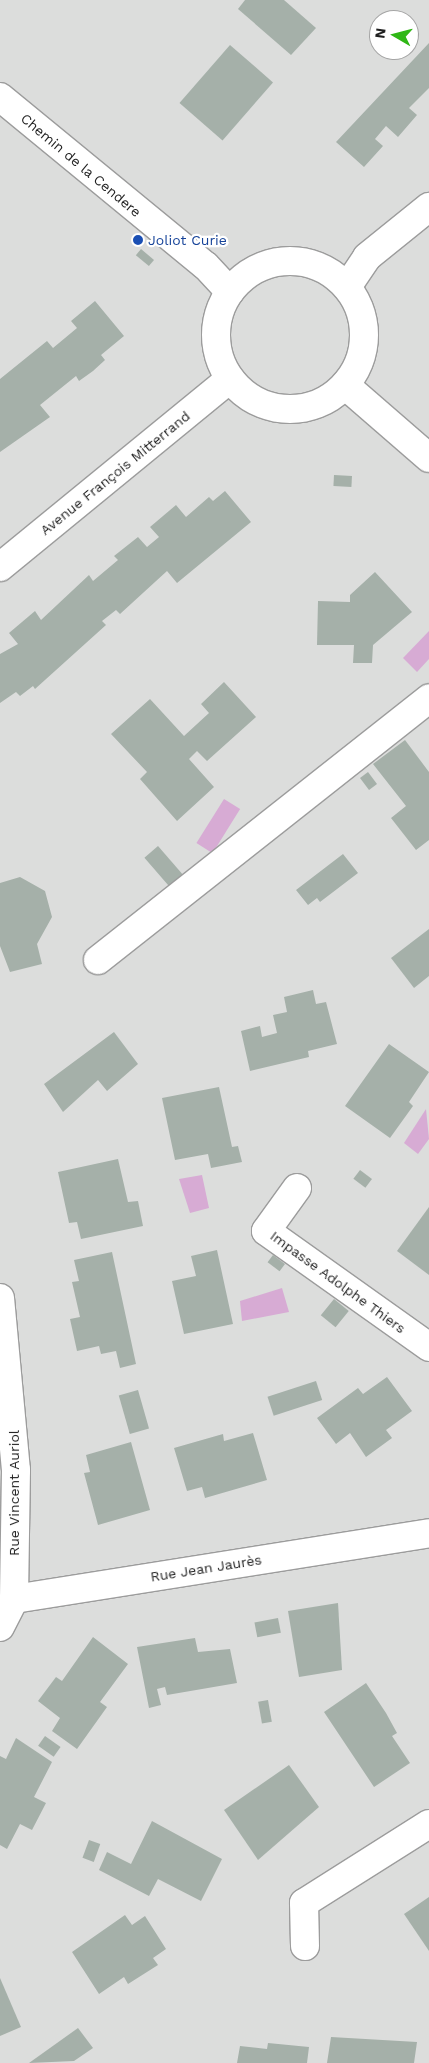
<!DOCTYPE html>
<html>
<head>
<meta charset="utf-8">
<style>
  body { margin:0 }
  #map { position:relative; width:429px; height:2063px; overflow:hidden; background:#e6eeea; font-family:"Work Sans",sans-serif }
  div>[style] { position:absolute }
  .residential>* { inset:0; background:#dcdddc }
  .water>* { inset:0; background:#d7abd4; transform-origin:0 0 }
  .building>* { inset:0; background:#a5b0a9; transform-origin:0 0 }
  .roads { filter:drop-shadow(1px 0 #9c9c9c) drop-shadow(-1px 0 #9c9c9c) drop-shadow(0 1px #9c9c9c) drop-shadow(0 -1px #9c9c9c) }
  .minor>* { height:28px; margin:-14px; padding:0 14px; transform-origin:14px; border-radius:14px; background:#fff }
  .tertiary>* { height:28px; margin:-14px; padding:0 14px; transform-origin:14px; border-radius:14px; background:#fff }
  .tertiary>.ring { margin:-14px; padding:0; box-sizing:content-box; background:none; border:28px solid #fff; border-radius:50% }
  .dots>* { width:14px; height:14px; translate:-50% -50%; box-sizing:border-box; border:2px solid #fff; border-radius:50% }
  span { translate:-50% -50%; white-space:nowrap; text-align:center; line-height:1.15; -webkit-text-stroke:4.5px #fff; paint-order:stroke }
  .street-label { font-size:14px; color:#1f1f1f }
  .transit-label { font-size:14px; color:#164399 }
  .left { translate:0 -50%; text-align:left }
  .north { position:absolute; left:369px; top:10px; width:50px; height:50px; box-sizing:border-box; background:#fff; border:1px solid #a5a5a5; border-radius:50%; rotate:278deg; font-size:14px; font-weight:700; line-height:20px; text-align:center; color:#1f1f1f }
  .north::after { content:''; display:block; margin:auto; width:18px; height:22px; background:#30b716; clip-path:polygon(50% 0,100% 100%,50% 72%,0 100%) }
</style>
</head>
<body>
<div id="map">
  <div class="residential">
    <div style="clip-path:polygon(evenodd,0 0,429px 0,429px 2063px,0 2063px,0 0,379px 20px,409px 20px,409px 50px,379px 50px,379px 20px)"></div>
  </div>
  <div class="water">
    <div style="clip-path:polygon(429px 631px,429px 659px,417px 672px,403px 658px)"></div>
    <div style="left:224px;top:799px;width:19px;height:52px;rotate:32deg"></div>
    <div style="clip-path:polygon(426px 1109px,429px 1139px,418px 1154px,404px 1143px)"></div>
    <div style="clip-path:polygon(202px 1175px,209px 1208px,190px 1213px,179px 1179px)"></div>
    <div style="clip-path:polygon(282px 1288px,289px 1312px,242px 1321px,240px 1301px)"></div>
  </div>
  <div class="building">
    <div style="clip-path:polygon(245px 0,284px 0,316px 28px,291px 55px,238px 9px)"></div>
    <div style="clip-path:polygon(429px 43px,429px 88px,409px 108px,417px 115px,398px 137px,386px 126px,375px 139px,383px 146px,364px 167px,336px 142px)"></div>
    <div style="left:230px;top:45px;width:57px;height:77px;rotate:41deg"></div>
    <div style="left:141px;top:249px;width:17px;height:8px;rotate:40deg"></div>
    <div style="clip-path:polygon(95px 301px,124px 336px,101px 355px,105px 360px,93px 371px,79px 381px,76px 376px,40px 405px,50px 417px,0 452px,0 379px,47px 341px,53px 348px,77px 328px,71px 321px)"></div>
    <div style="left:334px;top:475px;width:18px;height:11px;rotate:3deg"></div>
    <div style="clip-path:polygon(225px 491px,251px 522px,177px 583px,167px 571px,120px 614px,116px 610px,102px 621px,106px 625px,35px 689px,33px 686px,20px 696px,16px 692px,0 703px,0 654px,18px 644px,9px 633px,35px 611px,41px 620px,89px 575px,93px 581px,118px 560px,114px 556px,138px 537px,147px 547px,159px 537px,150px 527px,176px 505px,186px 517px,209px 497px,213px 501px)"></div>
    <div style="clip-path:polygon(375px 572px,412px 612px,373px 645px,372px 663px,353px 663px,354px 645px,317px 645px,318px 601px,350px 602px,350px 595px)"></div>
    <div style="clip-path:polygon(224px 682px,256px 717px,207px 761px,197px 751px,189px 759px,214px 787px,177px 821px,140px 779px,147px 772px,111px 734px,150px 699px,184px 736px,209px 713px,201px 704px)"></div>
    <div style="clip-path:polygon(405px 740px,429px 772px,429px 840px,416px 850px,391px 818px,406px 806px,373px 764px)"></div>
    <div style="left:368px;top:772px;width:15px;height:10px;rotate:53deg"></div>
    <div style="left:158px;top:846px;width:38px;height:18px;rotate:49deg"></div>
    <div style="clip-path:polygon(343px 854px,358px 873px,320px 902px,317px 898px,308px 905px,296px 890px)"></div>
    <div style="clip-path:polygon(20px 877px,45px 891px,52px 917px,37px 944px,42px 964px,10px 972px,0 946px,0 883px)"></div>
    <div style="clip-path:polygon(429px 929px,429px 976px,414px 988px,391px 958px)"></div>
    <div style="clip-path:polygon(313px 990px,316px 1004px,326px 1002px,337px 1044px,308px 1051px,309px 1057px,250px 1071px,241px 1031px,260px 1026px,262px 1037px,277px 1033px,273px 1015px,287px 1012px,284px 997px)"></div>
    <div style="clip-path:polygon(114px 1032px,138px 1064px,107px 1091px,98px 1080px,63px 1112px,44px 1084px)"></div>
    <div style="clip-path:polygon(389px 1044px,429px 1072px,409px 1102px,413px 1106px,390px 1138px,345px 1106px)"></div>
    <div style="clip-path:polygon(219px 1087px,232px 1147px,238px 1146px,242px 1162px,211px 1168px,208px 1154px,175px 1160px,162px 1098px)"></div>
    <div style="clip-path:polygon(118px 1159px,128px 1202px,138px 1201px,143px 1226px,81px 1239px,77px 1222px,69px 1223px,58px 1172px)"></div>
    <div style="left:360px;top:1170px;width:15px;height:11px;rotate:37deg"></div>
    <div style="clip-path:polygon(429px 1207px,429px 1275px,397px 1251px)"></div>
    <div style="clip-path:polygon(217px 1250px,233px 1324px,184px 1334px,172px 1281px,196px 1276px,191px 1256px)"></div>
    <div style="clip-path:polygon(112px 1252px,136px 1364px,120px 1368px,116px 1351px,101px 1354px,99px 1346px,77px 1351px,70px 1319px,80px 1317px,72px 1282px,79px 1281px,74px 1260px)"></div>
    <div style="left:273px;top:1255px;width:15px;height:9px;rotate:37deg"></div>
    <div style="left:334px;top:1299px;width:19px;height:21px;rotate:39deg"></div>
    <div style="clip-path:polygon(387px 1377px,412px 1411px,386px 1430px,392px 1438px,366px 1457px,350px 1433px,336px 1444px,317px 1418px,358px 1388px,363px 1394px)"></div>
    <div style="left:316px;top:1381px;width:20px;height:51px;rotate:72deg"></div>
    <div style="left:138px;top:1390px;width:40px;height:20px;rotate:74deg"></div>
    <div style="clip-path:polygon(253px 1433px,267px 1480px,205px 1498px,202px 1487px,187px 1491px,174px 1448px,223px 1434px,224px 1441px)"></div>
    <div style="clip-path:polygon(131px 1442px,150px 1510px,98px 1525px,84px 1473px,90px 1472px,86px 1455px)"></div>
    <div style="clip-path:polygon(338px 1603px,342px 1670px,299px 1677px,288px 1611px)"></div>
    <div style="left:278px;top:1618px;width:15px;height:24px;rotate:79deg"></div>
    <div style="clip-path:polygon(93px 1637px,128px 1664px,100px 1702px,107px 1707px,77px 1749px,52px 1731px,60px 1718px,38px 1701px,56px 1677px,62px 1681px)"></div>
    <div style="clip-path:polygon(195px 1638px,198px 1652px,230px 1649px,237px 1683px,167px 1695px,165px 1687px,157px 1689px,161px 1705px,149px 1708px,137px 1647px)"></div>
    <div style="clip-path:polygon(366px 1683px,386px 1713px,397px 1733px,392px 1736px,410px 1763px,374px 1787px,324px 1712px)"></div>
    <div style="left:268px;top:1700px;width:22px;height:10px;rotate:80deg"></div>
    <div style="left:45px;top:1736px;width:19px;height:12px;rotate:35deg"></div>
    <div style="clip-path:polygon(16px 1738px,52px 1762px,34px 1797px,46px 1803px,32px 1830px,20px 1824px,7px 1849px,0 1845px,0 1756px,6px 1759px)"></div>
    <div style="clip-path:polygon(289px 1765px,319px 1807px,258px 1860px,224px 1810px)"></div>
    <div style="clip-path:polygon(152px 1821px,222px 1859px,201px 1901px,158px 1879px,149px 1896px,99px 1870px,107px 1852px,131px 1864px)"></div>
    <div style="left:89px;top:1840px;width:12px;height:19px;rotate:20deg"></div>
    <div style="clip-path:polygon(429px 1897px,429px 1951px,404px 1914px)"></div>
    <div style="clip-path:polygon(125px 1915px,132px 1925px,145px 1916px,166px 1949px,153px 1958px,158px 1965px,128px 1984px,124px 1977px,99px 1994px,72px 1952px)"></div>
    <div style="clip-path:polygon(0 1978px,21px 2027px,0 2036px)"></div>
    <div style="clip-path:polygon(78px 2028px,93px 2048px,74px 2061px,29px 2063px)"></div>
    <div style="clip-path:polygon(331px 2037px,417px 2042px,414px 2063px,327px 2063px)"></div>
    <div style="clip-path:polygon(268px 2043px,309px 2047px,307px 2063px,237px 2063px,240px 2046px,267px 2049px)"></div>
  </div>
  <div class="roads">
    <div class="minor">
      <div style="left:347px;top:287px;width:36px;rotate:-56deg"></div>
      <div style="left:367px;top:257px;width:80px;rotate:-38.9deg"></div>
      <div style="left:0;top:567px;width:297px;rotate:-39.3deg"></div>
      <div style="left:98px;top:960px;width:422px;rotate:-38.3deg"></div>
      <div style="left:297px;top:1188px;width:53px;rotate:125.8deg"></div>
      <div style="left:266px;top:1231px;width:200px;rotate:35.4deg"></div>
      <div style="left:0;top:1298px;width:173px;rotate:84.7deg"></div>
      <div style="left:16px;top:1470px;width:129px;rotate:90.9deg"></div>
      <div style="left:0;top:1627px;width:31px;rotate:-63deg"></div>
      <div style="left:14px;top:1599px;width:420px;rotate:-9deg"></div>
      <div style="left:305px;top:1946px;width:43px;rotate:-91.3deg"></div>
      <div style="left:304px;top:1903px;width:148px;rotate:-32.3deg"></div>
    </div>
    <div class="tertiary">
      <div style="left:0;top:97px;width:266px;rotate:39.4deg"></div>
      <div style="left:206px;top:266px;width:35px;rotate:47deg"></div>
      <div class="ring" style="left:216px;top:261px;width:120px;height:120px"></div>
      <div style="left:345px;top:385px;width:111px;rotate:41deg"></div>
    </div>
  </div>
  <div class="dots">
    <div style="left:138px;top:240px;background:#1a4fb4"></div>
  </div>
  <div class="street-label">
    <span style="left:81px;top:165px;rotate:40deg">Chemin de la Cendere</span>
    <span style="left:115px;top:473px;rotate:-39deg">Avenue François Mitterrand</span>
    <span style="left:338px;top:1282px;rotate:36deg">Impasse Adolphe Thiers</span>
    <span style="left:14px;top:1493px;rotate:-90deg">Rue Vincent Auriol</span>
    <span style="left:206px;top:1568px;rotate:-9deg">Rue Jean Jaurès</span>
  </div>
  <div class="transit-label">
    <span class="left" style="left:148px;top:240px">Joliot Curie</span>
  </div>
  <div class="north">N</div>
</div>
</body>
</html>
